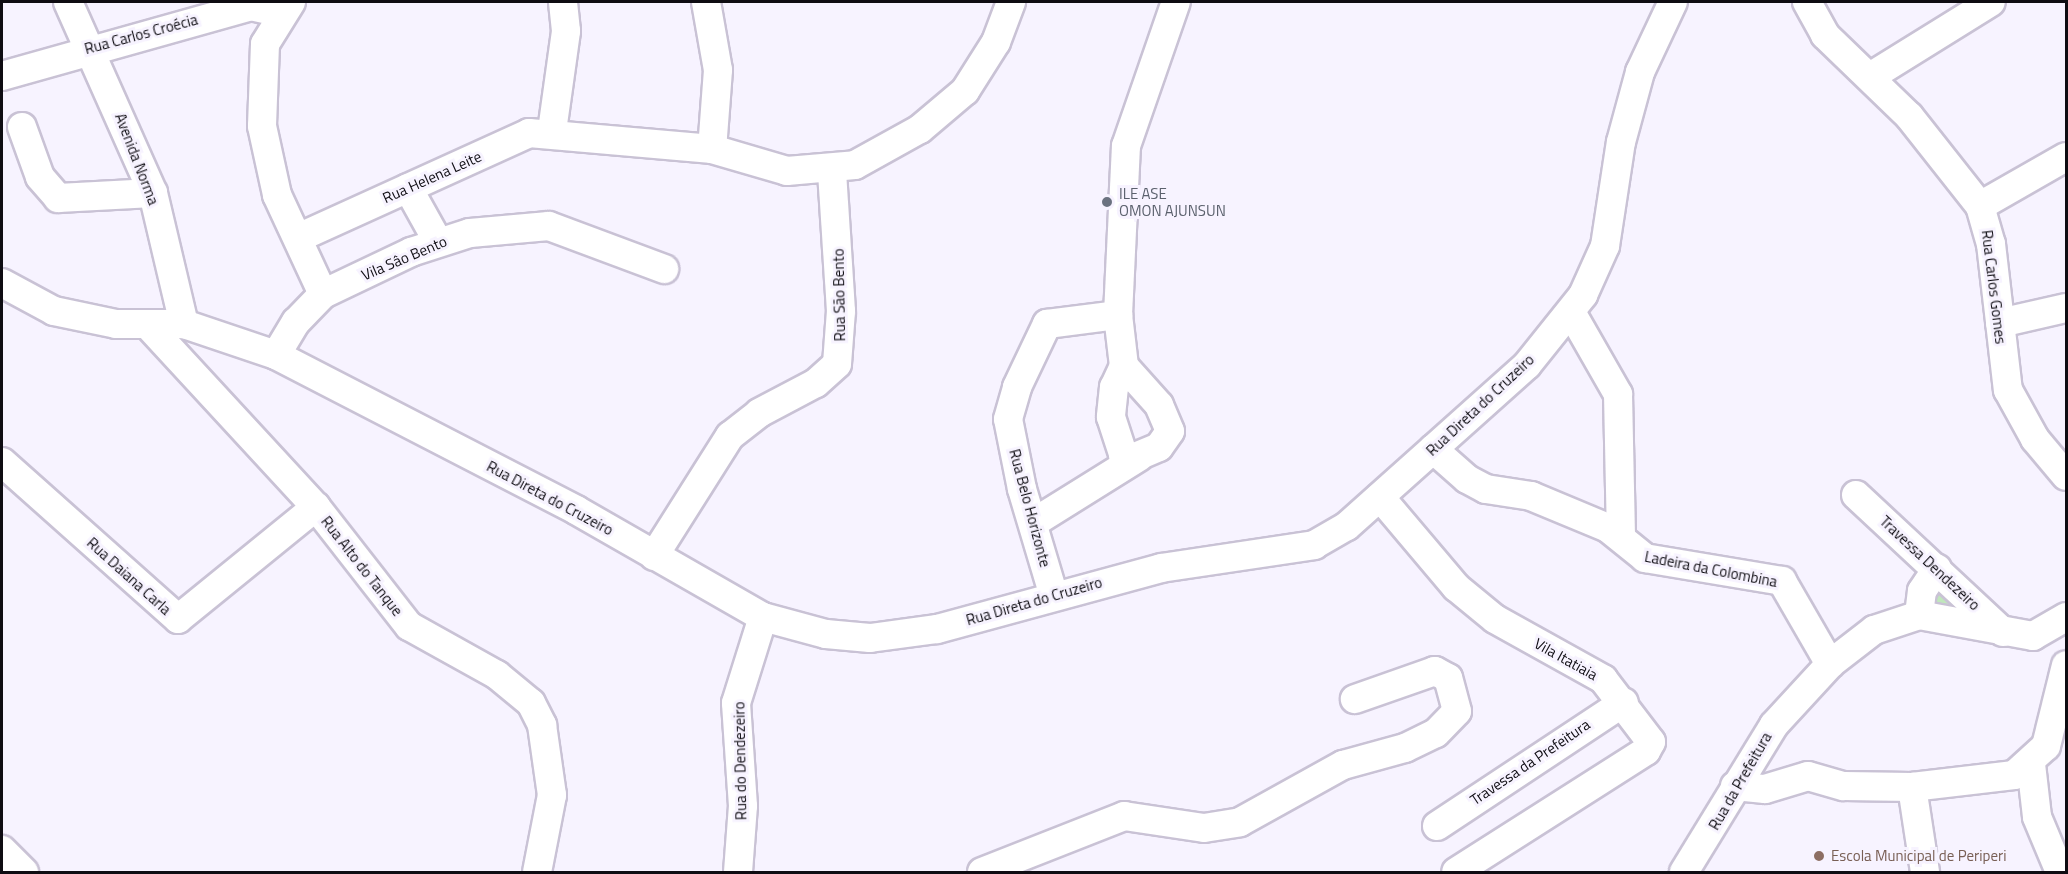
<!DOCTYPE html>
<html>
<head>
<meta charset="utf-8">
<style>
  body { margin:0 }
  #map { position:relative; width:2068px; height:874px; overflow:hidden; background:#f7f3ff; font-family:"Titillium Web",sans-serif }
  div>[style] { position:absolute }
  .green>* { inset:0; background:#c0e7bc }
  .roads { filter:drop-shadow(2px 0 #c9c2d5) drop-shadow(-2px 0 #c9c2d5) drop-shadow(0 2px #c9c2d5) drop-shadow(0 -2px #c9c2d5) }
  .minor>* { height:28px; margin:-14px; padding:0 14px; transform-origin:14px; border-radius:14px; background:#fff }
  .dots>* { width:16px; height:16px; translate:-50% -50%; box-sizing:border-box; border:3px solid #f7f3ff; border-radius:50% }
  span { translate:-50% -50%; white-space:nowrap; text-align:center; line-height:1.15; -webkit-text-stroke:6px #f7f3ff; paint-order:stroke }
  .street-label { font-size:15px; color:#0e0c12 }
  .worship-label { font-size:15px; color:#5b616d }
  .left { translate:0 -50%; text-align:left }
  .education-label { font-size:15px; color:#785e54 }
  .frame { position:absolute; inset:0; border:3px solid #0e0c12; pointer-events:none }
</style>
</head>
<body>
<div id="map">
  <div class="green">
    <div style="clip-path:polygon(1946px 587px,1993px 620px,1939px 614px,1933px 597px)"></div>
  </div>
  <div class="roads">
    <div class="minor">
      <div style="left:68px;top:2px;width:209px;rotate:66deg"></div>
      <div style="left:153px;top:193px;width:135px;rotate:76.7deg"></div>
      <div style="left:291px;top:2px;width:49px;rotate:121.8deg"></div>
      <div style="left:265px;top:44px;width:82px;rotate:92.1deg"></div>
      <div style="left:262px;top:126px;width:71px;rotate:77.7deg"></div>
      <div style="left:277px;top:195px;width:109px;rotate:65.1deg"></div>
      <div style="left:706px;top:2px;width:69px;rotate:80deg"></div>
      <div style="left:718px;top:70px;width:79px;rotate:94.3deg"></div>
      <div style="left:1807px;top:2px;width:38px;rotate:61deg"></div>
      <div style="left:1825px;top:35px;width:117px;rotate:44deg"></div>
      <div style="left:1909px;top:116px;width:115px;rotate:51.7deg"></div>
      <div style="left:1980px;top:206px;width:40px;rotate:74deg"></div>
      <div style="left:1991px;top:244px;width:147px;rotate:83.4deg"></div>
      <div style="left:2008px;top:390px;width:56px;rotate:61.1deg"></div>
      <div style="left:2035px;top:439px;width:48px;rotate:50deg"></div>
      <div style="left:2px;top:76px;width:259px;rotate:-15.7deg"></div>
      <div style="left:251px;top:6px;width:31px;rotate:13deg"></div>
      <div style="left:1870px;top:77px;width:142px;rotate:-31.8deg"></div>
      <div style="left:22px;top:127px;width:53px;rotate:70.2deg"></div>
      <div style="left:40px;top:177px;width:28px;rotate:49deg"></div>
      <div style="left:58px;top:198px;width:95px;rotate:-3deg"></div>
      <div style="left:552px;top:131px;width:101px;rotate:-82deg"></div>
      <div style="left:566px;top:31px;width:29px;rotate:-96deg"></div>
      <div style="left:408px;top:188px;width:62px;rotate:60.9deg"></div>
      <div style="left:1980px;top:206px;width:99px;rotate:-29.7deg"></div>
      <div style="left:298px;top:238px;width:254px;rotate:-24.4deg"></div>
      <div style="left:529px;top:133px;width:184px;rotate:5deg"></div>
      <div style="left:712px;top:149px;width:78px;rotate:16.3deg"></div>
      <div style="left:787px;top:171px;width:68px;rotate:-5deg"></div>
      <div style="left:855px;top:165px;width:74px;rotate:-29deg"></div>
      <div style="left:920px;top:129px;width:59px;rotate:-40.2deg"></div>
      <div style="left:965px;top:91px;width:58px;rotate:-57.7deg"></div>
      <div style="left:996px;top:42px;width:43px;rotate:-69.4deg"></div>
      <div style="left:2px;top:283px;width:59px;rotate:28.3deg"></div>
      <div style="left:54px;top:311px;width:63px;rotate:11.8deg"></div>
      <div style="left:116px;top:324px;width:68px"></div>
      <div style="left:184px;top:324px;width:97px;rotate:18.6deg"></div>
      <div style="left:276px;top:355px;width:338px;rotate:27.3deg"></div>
      <div style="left:576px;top:510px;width:215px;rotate:29.8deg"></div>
      <div style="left:763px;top:617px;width:65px;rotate:15.1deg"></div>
      <div style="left:826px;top:634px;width:44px;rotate:5.2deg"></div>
      <div style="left:870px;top:638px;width:68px;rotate:-7.7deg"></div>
      <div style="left:937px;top:629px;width:232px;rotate:-15.2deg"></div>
      <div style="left:1161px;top:568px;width:155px;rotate:-8.5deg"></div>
      <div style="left:1314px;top:545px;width:38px;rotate:-30deg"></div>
      <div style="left:1347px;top:526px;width:241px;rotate:-41.8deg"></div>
      <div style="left:1527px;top:365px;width:90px;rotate:-51.3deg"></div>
      <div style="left:1583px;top:295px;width:54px;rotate:-65.8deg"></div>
      <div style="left:1605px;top:246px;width:105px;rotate:-81.3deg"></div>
      <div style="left:1621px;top:142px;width:73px;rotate:-74.8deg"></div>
      <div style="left:1640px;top:72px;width:77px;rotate:-64.8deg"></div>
      <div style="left:1571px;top:312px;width:95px;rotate:60.2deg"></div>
      <div style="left:1618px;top:394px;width:141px;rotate:88.8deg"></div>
      <div style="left:1118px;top:315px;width:51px;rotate:83.3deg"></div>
      <div style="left:1124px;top:366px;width:23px;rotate:115deg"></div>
      <div style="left:1114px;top:387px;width:30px;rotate:96deg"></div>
      <div style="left:1111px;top:417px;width:40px;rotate:72deg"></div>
      <div style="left:1123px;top:455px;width:10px;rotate:17deg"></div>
      <div style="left:1133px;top:458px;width:28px;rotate:-23deg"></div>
      <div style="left:1159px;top:447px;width:19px;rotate:-55deg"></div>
      <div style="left:1170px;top:431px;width:28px;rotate:-113deg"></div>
      <div style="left:1159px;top:405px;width:52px;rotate:-131.9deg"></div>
      <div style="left:2000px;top:323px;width:68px;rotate:-12.8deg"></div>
      <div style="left:147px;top:324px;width:249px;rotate:47.3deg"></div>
      <div style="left:316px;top:507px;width:151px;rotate:52deg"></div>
      <div style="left:409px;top:626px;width:101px;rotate:29.1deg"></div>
      <div style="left:497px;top:675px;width:44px;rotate:39.5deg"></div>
      <div style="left:531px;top:703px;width:25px;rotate:63deg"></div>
      <div style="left:542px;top:725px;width:71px;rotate:81.9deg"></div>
      <div style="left:552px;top:795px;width:78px;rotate:101deg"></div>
      <div style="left:276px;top:355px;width:39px;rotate:-59deg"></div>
      <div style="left:296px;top:322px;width:39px;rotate:-46deg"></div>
      <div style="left:323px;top:294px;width:98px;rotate:-25.5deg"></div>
      <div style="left:411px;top:252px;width:62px;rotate:-17.9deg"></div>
      <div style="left:470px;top:233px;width:79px;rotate:-5.1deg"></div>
      <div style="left:549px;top:226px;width:123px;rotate:20.5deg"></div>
      <div style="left:1433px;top:449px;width:45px;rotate:41.4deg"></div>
      <div style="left:1467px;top:479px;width:21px;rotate:28deg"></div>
      <div style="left:1486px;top:489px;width:46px;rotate:8.8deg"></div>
      <div style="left:1531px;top:496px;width:83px;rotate:22.6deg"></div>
      <div style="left:1608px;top:528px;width:48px;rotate:39deg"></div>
      <div style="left:1645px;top:558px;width:139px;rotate:9.5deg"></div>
      <div style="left:1782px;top:581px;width:96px;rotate:60deg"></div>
      <div style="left:2px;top:462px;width:236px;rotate:41.7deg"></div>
      <div style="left:178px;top:619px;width:178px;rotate:-39.1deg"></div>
      <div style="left:1856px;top:495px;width:201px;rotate:43deg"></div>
      <div style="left:1380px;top:497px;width:118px;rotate:49.8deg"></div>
      <div style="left:1456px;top:587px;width:50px;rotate:39.4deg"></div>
      <div style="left:1495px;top:619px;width:124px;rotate:29.1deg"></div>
      <div style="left:1603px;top:679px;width:79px;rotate:52.7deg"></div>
      <div style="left:1651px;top:742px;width:10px;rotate:119deg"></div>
      <div style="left:1646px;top:751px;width:225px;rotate:147.5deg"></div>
      <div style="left:1033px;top:523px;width:125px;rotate:-31.9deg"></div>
      <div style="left:654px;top:556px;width:142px;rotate:-57.7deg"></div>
      <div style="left:730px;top:436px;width:37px;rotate:-38deg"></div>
      <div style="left:759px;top:413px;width:64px;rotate:-27.8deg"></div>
      <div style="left:816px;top:383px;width:28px;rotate:-42deg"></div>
      <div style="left:837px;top:364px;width:53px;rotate:-85.7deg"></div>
      <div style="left:841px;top:311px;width:140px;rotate:-93.7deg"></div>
      <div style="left:1053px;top:593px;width:109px;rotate:-106.6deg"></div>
      <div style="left:1022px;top:489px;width:71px;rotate:-101.3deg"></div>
      <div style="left:1008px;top:419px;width:33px;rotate:-74deg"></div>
      <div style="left:1017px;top:387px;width:70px;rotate:-64.5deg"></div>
      <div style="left:1047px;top:324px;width:72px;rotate:-7.2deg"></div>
      <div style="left:1118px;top:315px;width:169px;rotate:-87.3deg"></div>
      <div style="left:1126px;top:146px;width:152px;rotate:-70.9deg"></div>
      <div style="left:1919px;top:615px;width:24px;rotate:-83deg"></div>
      <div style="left:1922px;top:591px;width:27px;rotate:-56deg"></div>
      <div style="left:2031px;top:764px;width:53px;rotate:83.5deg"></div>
      <div style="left:2037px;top:817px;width:60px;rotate:67.3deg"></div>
      <div style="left:1735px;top:786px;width:30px;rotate:6deg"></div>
      <div style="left:1765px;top:789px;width:45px;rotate:-16.8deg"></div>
      <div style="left:1808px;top:776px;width:37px;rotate:16deg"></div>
      <div style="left:1844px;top:786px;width:68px;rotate:0.8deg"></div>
      <div style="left:1912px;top:787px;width:103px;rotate:-6.7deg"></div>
      <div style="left:2014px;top:775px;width:43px;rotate:-42.2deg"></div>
      <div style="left:2046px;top:746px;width:83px;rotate:-76.1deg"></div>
      <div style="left:1912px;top:787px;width:86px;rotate:81.3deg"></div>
      <div style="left:1437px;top:826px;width:224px;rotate:-33.5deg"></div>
      <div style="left:2px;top:850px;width:31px;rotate:45deg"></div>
      <div style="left:738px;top:872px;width:66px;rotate:-85.7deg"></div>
      <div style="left:743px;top:806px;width:103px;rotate:-93.9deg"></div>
      <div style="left:736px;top:703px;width:90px;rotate:-72.6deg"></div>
      <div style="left:982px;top:872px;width:153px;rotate:-21.5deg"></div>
      <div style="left:1124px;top:816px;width:81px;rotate:8.5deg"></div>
      <div style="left:1204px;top:828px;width:36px;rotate:-9deg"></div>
      <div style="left:1240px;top:822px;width:118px;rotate:-29deg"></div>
      <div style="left:1343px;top:765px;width:64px;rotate:-15.3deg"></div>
      <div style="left:1405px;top:748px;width:34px;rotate:-26deg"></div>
      <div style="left:1436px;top:733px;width:30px;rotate:-46deg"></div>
      <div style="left:1457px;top:711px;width:34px;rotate:-105deg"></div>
      <div style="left:1448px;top:678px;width:15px;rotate:-152deg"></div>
      <div style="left:1435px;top:671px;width:85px;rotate:160.7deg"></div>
      <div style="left:1684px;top:872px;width:172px;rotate:-58.5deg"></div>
      <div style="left:1774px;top:725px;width:83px;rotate:-47.4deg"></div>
      <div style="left:1830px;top:664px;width:56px;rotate:-37.7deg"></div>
      <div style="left:1874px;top:630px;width:47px;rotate:-18.4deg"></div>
      <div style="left:1919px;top:615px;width:116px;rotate:10.4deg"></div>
      <div style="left:2033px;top:636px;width:38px;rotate:-30deg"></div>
    </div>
  </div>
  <div class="dots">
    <div style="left:1107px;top:202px;background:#6b7280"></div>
    <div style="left:1819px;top:856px;background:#8d6e63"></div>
  </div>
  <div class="street-label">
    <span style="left:141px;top:34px;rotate:-15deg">Rua Carlos Croécia</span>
    <span style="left:137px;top:159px;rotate:69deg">Avenida Norma</span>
    <span style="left:432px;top:177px;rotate:-24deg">Rua Helena Leite</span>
    <span style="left:404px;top:258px;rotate:-23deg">Vila Sâo Bento</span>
    <span style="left:1994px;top:287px;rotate:83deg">Rua Carlos Gomes</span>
    <span style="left:839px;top:295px;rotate:-91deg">Rua São Bento</span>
    <span style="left:1480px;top:405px;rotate:-43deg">Rua Direta do Cruzeiro</span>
    <span style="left:550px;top:498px;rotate:28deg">Rua Direta do Cruzeiro</span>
    <span style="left:1030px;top:508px;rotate:75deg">Rua Belo Horizonte</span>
    <span style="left:1930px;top:563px;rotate:43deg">Travessa Dendezeiro</span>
    <span style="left:362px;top:566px;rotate:52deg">Rua Alto do Tanque</span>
    <span style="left:1711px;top:569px;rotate:11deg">Ladeira da Colombina</span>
    <span style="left:129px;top:576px;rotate:42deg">Rua Daiana Carla</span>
    <span style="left:1034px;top:601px;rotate:-16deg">Rua Direta do Cruzeiro</span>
    <span style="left:1566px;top:659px;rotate:29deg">Vila Itatiaia</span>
    <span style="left:740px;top:761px;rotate:-91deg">Rua do Dendezeiro</span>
    <span style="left:1530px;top:762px;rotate:-34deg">Travessa da Prefeitura</span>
    <span style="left:1740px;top:781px;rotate:-60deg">Rua da Prefeitura</span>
  </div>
  <div class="worship-label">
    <span class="left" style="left:1119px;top:202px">ILE ASE<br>OMON AJUNSUN</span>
  </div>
  <div class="education-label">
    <span class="left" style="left:1831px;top:856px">Escola Municipal de Periperi</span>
  </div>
  <div class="frame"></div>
</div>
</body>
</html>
